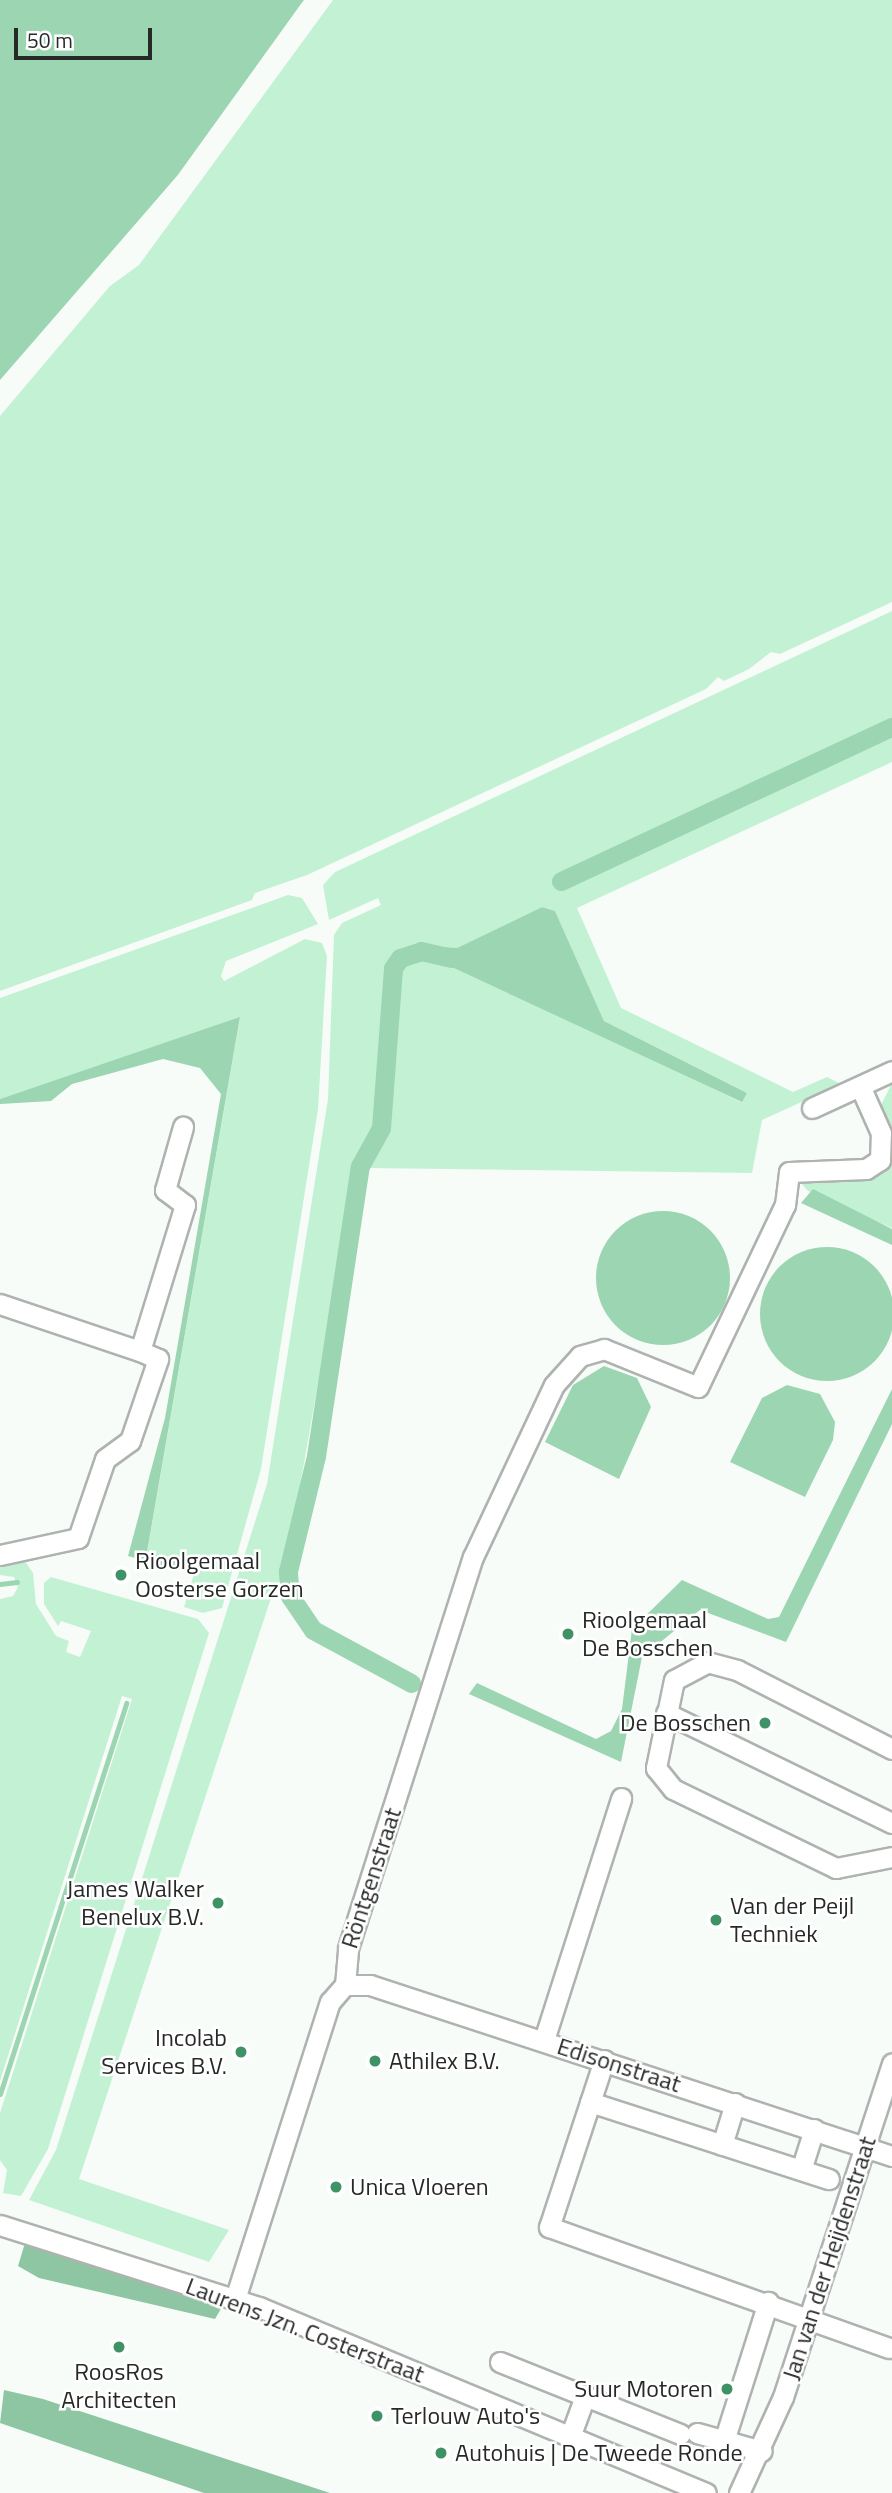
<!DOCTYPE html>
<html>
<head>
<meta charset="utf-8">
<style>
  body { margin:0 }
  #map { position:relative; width:892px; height:2493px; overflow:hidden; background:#f7fcf8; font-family:"Titillium Web",sans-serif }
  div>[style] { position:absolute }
  .green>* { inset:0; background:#c3f1d4 }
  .forest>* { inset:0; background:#8ec6a4 }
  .water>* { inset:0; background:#9cd5b2 }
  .round { border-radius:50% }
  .pier>* { inset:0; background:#f7fcf8 }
  .stream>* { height:5px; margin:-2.5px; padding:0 2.5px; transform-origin:2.5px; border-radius:2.5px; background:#9cd5b2 }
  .canal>* { height:19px; margin:-9.5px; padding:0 9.5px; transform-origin:9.5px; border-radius:9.5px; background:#9cd5b2 }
  .roads { filter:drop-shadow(2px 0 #aeb3b0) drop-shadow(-2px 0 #aeb3b0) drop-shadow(0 2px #aeb3b0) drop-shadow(0 -2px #aeb3b0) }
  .minor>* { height:19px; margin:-9.5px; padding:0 9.5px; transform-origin:9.5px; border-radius:9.5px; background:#fff }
  .dots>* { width:19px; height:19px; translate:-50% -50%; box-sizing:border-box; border:4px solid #fff; border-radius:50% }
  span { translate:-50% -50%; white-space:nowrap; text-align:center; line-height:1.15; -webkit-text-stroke:5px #fff; paint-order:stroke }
  .poi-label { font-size:24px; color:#272928 }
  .left { translate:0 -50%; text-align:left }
  .right { translate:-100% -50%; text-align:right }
  .street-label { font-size:24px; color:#272928 }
  .scale { position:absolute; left:14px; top:28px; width:138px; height:32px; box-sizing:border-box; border:4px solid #272928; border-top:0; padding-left:9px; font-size:21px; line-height:24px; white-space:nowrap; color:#272928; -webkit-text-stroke:5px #fff; paint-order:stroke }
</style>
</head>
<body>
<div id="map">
  <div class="green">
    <div style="clip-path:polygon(333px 0,892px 0,892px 602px,780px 654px,771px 652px,749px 669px,724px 681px,718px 677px,706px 689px,307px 875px,255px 893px,252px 900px,0 991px,0 416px,110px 286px,139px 265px)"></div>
    <div style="clip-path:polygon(892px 611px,892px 762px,577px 908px,621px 1008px,793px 1092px,827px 1077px,841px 1084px,762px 1120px,752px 1173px,365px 1168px,391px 1116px,394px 981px,400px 962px,414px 954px,450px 962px,741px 1102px,747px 1093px,604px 1021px,555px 911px,542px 907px,457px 948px,419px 946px,392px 960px,384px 987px,377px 1124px,357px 1162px,282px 1588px,275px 1586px,79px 2179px,229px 2230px,209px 2262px,29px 2200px,56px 2150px,267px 1484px,328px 1099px,334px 935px,342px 923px,381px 905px,378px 898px,329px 920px,323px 885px,335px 872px)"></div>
    <div style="clip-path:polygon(288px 895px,302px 898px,318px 924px,226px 961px,221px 976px,224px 981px,305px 939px,322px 943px,327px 956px,318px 1109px,261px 1469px,222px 1608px,203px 1613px,184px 1607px,196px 1567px,147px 1553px,240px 1018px,0 1099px,0 998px)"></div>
    <div style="clip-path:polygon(892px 1083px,892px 1133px,881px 1105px)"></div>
    <div style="clip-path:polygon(892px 1161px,892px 1228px,808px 1191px,793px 1174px,870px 1173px)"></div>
    <div style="clip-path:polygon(22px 1557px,33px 1573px,36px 1604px,56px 1636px,69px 1641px,66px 1652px,80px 1657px,91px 1631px,61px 1621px,58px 1626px,44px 1604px,44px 1583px,51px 1577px,198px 1619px,209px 1633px,48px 2149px,21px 2196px,3px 2193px,7px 2170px,0 2160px,0 2113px,132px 1699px,122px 1696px,0 2081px,0 1599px,13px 1596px,18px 1587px,14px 1577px,0 1575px,0 1562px)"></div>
  </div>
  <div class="forest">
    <div style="clip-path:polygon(25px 2243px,208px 2302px,222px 2307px,215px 2319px,39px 2278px,18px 2266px)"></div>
    <div style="clip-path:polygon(4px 2390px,43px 2399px,330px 2493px,204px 2493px,0 2423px)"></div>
  </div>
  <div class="water">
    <div style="clip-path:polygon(0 0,304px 0,178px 175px,0 380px)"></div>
    <div style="clip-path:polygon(542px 907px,555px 911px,604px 1021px,747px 1093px,742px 1102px,426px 955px,429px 946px,457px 948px)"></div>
    <div style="clip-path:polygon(240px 1017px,147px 1552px,181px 1563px,179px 1570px,128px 1556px,165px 1418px,221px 1094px,200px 1068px,163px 1059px,72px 1084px,51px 1101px,0 1104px,0 1099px)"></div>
    <div style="clip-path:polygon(813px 1189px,892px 1229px,892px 1245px,801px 1203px)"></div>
    <div class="round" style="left:596px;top:1211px;width:134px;height:134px"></div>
    <div class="round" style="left:760px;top:1247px;width:134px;height:134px"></div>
    <div style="clip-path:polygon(604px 1366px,637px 1378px,651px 1407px,619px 1479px,545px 1442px,573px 1385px)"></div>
    <div style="clip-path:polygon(787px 1385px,820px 1394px,835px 1422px,833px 1440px,805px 1497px,730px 1462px,762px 1398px)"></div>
    <div style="clip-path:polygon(892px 1389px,892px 1424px,786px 1642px,700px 1610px,642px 1657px,621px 1762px,469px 1694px,477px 1683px,596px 1739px,611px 1731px,622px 1709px,632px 1629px,682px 1580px,768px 1619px,779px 1617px)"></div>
  </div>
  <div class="pier">
    <div style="clip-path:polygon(304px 0,252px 81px,181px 177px,55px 326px,0 383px,178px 175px)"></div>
  </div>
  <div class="stream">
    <div style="left:0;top:1584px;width:17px;rotate:-7deg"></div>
    <div style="left:0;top:2094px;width:411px;rotate:-72.1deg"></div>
  </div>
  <div class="canal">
    <div style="left:561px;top:881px;width:365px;rotate:-25deg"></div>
    <div style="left:411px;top:1683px;width:111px;rotate:-151.6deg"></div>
    <div style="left:313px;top:1630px;width:41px;rotate:-124.1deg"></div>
    <div style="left:290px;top:1596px;width:25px;rotate:-95deg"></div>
    <div style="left:288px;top:1571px;width:118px;rotate:-76.3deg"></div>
    <div style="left:316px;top:1456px;width:293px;rotate:-81.4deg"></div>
    <div style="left:360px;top:1166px;width:43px;rotate:-61.1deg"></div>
    <div style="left:381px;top:1128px;width:160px;rotate:-85.7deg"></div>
    <div style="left:393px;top:968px;width:12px;rotate:-55deg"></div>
    <div style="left:400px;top:958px;width:22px;rotate:-18deg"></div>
    <div style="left:421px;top:951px;width:31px;rotate:13deg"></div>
  </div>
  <div class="roads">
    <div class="minor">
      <div style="left:812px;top:1108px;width:88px;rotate:-24.8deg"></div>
      <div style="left:0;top:1304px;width:148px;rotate:18.6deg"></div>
      <div style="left:0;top:1555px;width:80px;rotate:-12.3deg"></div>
      <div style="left:78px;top:1538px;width:83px;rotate:-71.1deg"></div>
      <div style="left:105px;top:1459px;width:31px;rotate:-36deg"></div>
      <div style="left:130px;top:1441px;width:87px;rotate:-71.1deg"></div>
      <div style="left:158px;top:1359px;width:20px;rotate:-156deg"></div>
      <div style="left:140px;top:1351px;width:153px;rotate:-72.9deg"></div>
      <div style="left:185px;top:1205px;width:25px;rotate:-143deg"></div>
      <div style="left:165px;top:1190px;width:66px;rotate:-74.1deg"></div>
      <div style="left:666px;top:1713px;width:251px;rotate:26deg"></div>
      <div style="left:892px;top:1749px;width:174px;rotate:-153deg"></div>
      <div style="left:737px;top:1670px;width:30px;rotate:-165deg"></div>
      <div style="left:708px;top:1662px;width:38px;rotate:152deg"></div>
      <div style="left:674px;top:1680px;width:90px;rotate:101.6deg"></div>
      <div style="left:656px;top:1768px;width:27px;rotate:51deg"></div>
      <div style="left:673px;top:1789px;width:181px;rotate:25.9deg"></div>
      <div style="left:836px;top:1868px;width:57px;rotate:-11.1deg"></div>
      <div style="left:345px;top:1985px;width:25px"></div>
      <div style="left:370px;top:1985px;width:549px;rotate:18.14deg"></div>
      <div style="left:544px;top:2040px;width:254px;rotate:-72.3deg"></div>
      <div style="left:604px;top:2060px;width:176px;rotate:108.2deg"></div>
      <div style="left:549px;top:2227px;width:361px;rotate:19.6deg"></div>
      <div style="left:590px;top:2102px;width:251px;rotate:17.9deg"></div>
      <div style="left:722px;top:2145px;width:44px;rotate:-72.8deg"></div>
      <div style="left:801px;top:2170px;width:43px;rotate:-72.4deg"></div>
      <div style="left:0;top:2225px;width:272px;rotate:17.6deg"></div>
      <div style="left:259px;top:2307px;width:484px;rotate:22.6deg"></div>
      <div style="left:235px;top:2299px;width:312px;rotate:-72.3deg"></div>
      <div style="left:330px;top:2002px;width:23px;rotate:-49deg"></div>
      <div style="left:345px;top:1985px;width:37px;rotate:-85deg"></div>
      <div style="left:348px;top:1948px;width:410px;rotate:-72.3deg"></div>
      <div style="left:473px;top:1557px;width:190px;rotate:-64.8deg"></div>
      <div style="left:554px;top:1385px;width:39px;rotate:-48deg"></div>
      <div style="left:580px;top:1356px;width:25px;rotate:-16deg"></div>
      <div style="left:604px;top:1349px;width:101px;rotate:22deg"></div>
      <div style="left:698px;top:1387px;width:202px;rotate:-64.5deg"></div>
      <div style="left:785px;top:1205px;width:33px;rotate:-83deg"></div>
      <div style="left:789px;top:1172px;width:77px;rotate:-2.2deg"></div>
      <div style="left:866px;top:1169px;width:17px;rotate:-33deg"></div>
      <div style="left:880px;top:1160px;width:27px;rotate:-88deg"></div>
      <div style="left:881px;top:1133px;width:51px;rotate:-114.1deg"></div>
      <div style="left:500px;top:2362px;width:194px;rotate:21.8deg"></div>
      <div style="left:697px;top:2433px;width:67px;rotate:15.5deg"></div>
      <div style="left:570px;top:2437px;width:44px;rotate:-69.9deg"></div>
      <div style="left:724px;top:2441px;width:146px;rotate:-72.4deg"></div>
      <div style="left:739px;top:2493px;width:106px;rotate:-65.4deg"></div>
      <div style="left:783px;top:2397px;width:351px;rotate:-71.9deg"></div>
    </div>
  </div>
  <div class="dots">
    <div style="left:121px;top:1575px;background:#3e9265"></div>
    <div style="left:568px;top:1634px;background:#3e9265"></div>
    <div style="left:765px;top:1723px;background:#3e9265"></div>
    <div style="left:218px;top:1903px;background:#3e9265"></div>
    <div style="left:716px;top:1920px;background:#3e9265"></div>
    <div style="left:241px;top:2052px;background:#3e9265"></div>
    <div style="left:375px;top:2061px;background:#3e9265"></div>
    <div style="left:336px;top:2187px;background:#3e9265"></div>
    <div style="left:119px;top:2347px;background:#3e9265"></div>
    <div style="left:727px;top:2389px;background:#3e9265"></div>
    <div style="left:377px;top:2416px;background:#3e9265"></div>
    <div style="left:441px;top:2453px;background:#3e9265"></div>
  </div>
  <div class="poi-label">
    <span class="left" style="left:135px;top:1575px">Rioolgemaal<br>Oosterse Gorzen</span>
    <span class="left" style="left:582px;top:1634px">Rioolgemaal<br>De Bosschen</span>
    <span class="right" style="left:751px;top:1723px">De Bosschen</span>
    <span class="right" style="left:204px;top:1903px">James Walker<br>Benelux B.V.</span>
    <span class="left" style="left:730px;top:1920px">Van der Peijl<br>Techniek</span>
    <span class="right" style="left:227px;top:2052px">Incolab<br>Services B.V.</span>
    <span class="left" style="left:389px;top:2061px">Athilex B.V.</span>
    <span class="left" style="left:350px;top:2187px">Unica Vloeren</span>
    <span style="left:119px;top:2386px">RoosRos<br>Architecten</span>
    <span class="right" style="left:713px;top:2389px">Suur Motoren</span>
    <span class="left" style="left:391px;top:2416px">Terlouw Auto's</span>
    <span class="left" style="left:455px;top:2453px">Autohuis | De Tweede Ronde</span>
  </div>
  <div class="street-label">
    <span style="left:371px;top:1878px;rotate:-72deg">Röntgenstraat</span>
    <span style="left:619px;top:2065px;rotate:18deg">Edisonstraat</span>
    <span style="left:829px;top:2258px;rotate:-72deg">Jan van der Heijdenstraat</span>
    <span style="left:305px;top:2330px;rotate:21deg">Laurens Jzn. Costerstraat</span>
  </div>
  <div class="scale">50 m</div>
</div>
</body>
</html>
